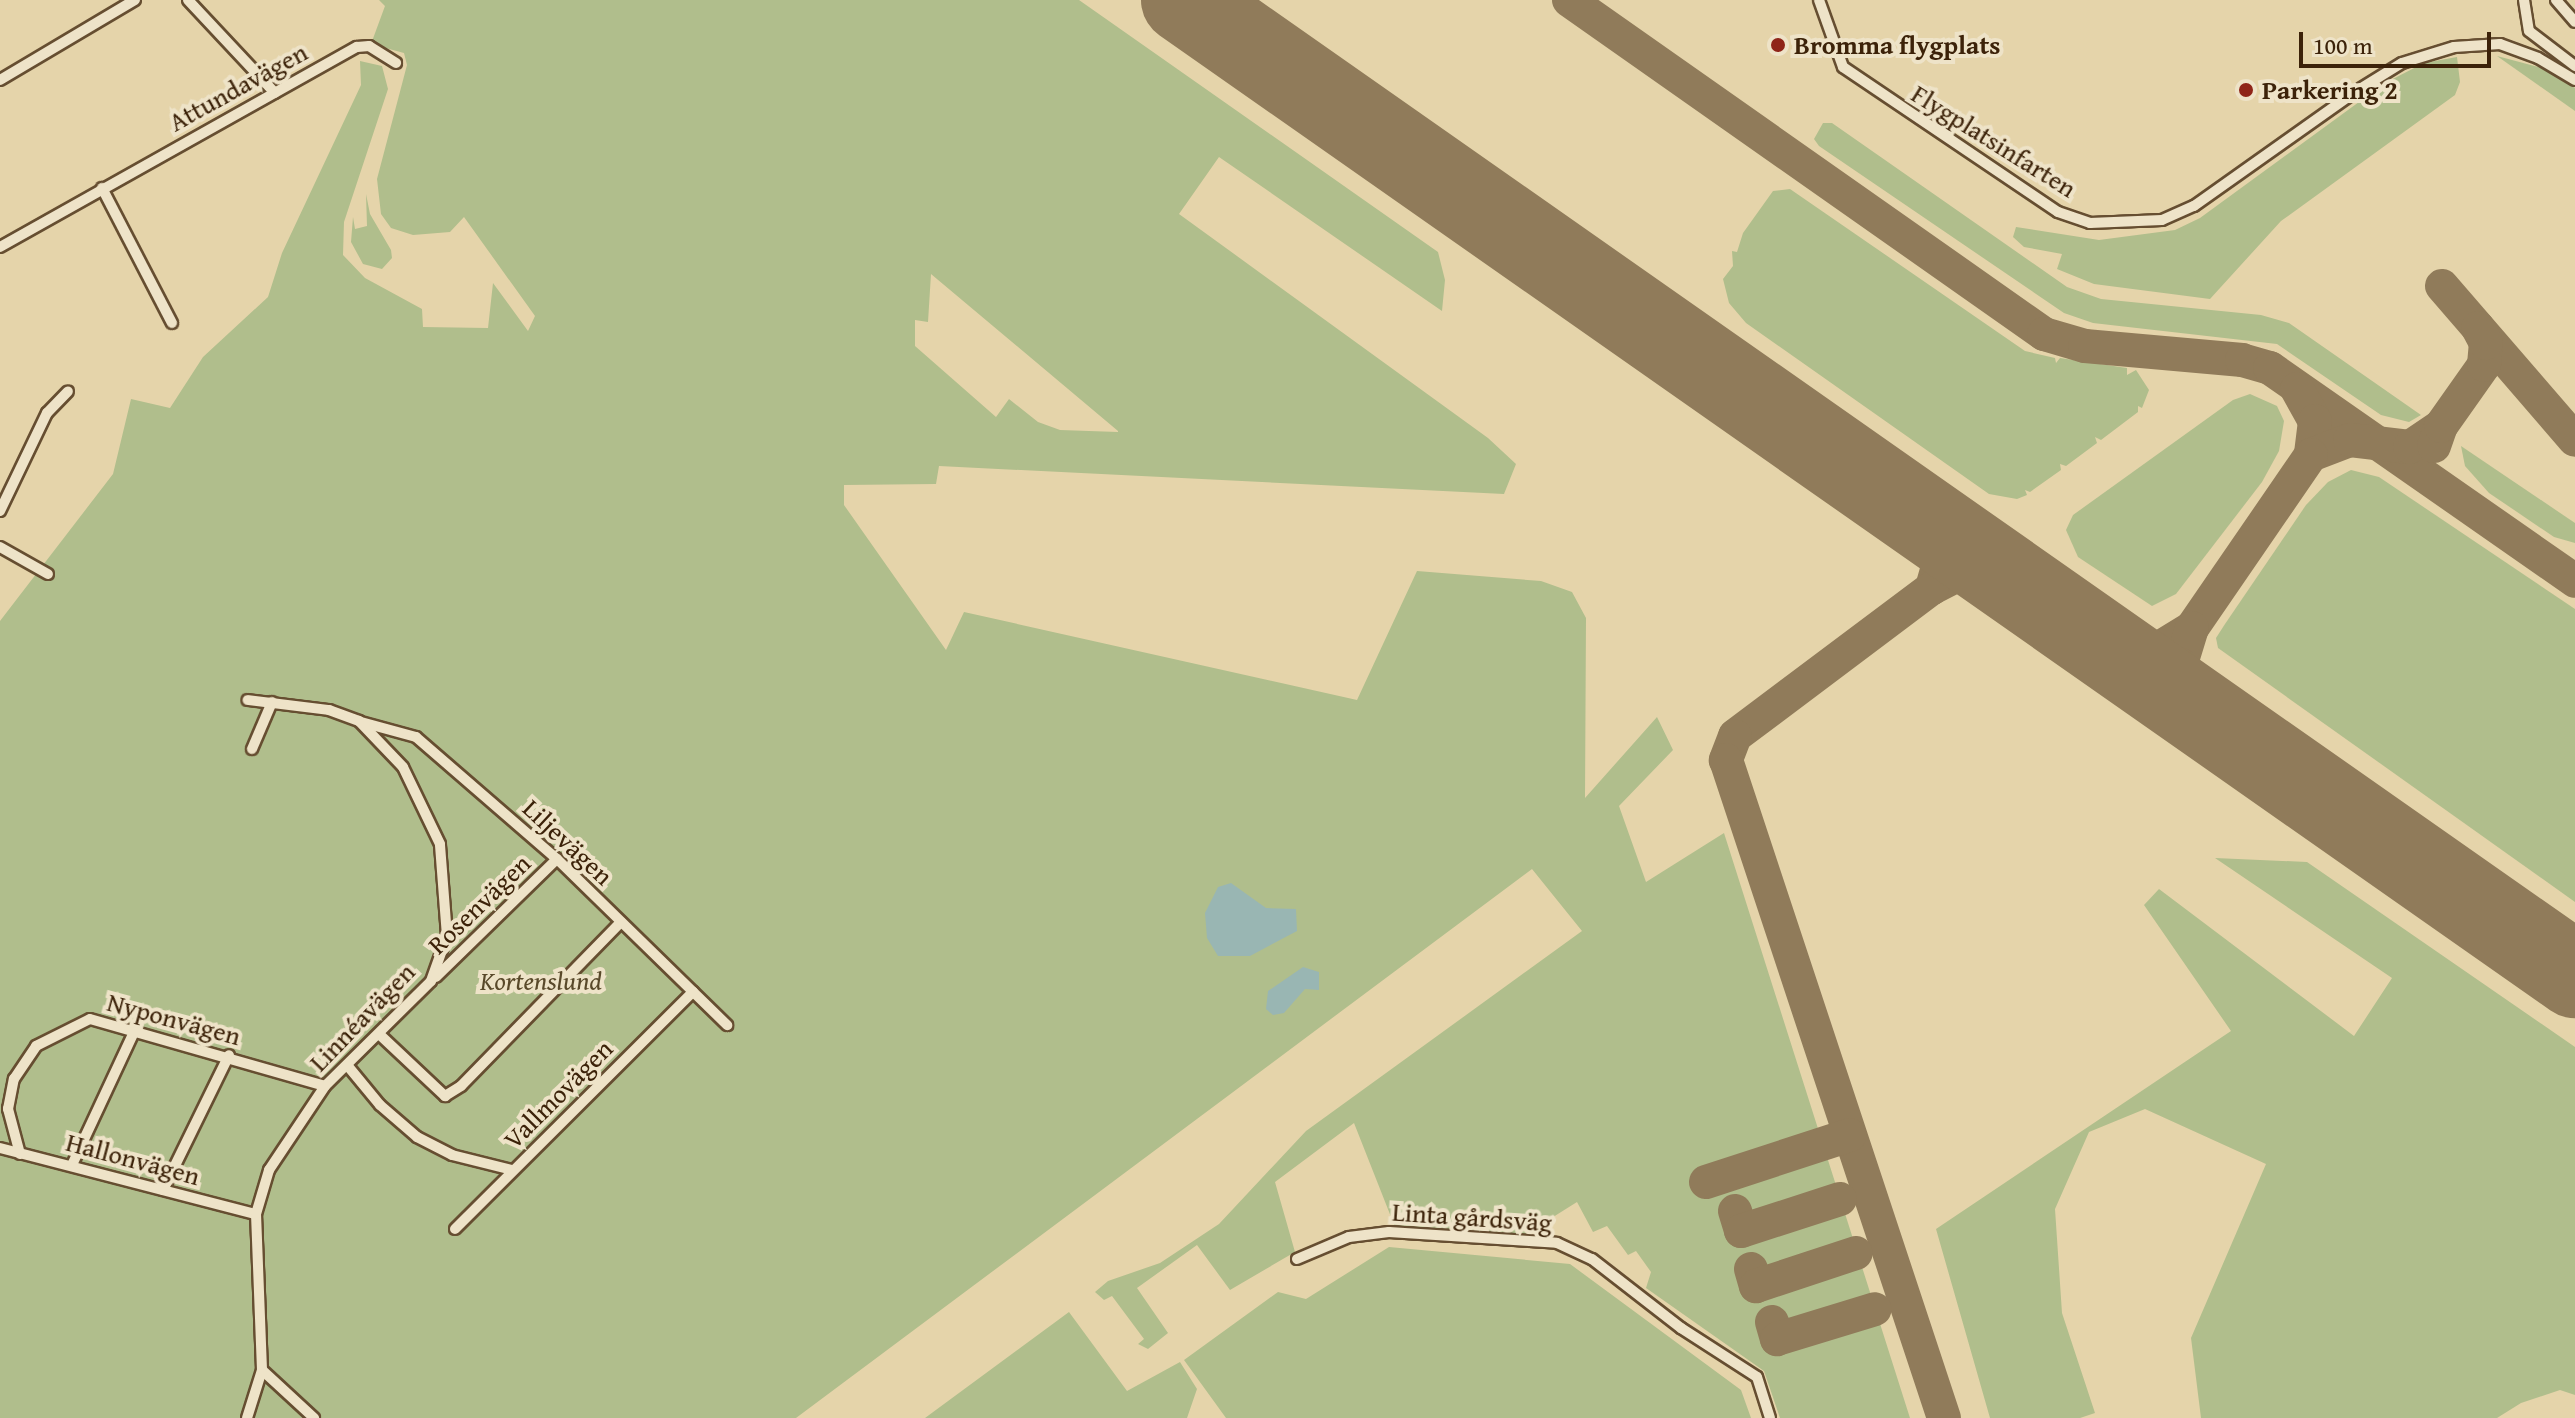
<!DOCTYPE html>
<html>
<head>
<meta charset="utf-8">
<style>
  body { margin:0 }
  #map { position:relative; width:2575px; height:1418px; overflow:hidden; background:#e5d4aa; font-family:"Gentium Book Plus",serif }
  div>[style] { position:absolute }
  .green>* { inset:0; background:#b0be8c }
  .water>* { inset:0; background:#99b6b3 }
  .taxiway>* { height:34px; margin:-17px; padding:0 17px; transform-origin:17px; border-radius:17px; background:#907b5a }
  .runway>* { height:86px; margin:-43px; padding:0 43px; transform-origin:43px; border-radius:43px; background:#907b5a }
  .roads { filter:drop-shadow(2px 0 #664e31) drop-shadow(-2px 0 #664e31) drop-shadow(0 2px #664e31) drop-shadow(0 -2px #664e31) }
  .minor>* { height:10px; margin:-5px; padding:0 5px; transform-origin:5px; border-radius:5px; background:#eee3c8 }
  .dots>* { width:22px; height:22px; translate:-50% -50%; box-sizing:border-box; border:4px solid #eee3c8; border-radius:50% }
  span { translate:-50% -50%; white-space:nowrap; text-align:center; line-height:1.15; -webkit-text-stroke:8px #eee3c8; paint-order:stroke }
  .poi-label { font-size:26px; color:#3c2209; font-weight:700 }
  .left { translate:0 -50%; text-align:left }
  .street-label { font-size:26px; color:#3c2209 }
  .park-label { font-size:26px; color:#59492a; font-style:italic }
  .scale { position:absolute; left:2299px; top:32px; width:192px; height:36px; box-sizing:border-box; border:4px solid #3c2209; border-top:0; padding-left:10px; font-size:24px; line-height:28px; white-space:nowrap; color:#3c2209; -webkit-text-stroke:6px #eee3c8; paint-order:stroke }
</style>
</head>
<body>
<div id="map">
  <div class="green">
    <div style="clip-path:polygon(evenodd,379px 0,1079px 0,1438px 252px,1445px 280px,1442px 311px,1219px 157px,1179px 214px,1488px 438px,1516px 464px,1504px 494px,939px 466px,936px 484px,844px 485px,844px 505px,946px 650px,964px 612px,1357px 700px,1417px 571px,1541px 581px,1572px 592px,1586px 618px,1585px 798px,1657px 717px,1673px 750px,1619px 806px,1646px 882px,1724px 833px,1910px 1418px,1780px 1418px,1764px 1371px,1646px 1288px,1651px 1272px,1636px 1251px,1628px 1255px,1607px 1226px,1593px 1232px,1577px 1202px,1526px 1234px,1395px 1227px,1354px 1123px,1275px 1182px,1295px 1252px,1230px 1290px,1197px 1245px,1137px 1288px,1168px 1333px,1148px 1349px,1138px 1344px,1144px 1339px,1112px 1296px,1104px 1300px,1095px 1292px,1108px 1281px,1160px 1263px,1219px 1224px,1306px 1131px,1582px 931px,1532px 869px,796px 1418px,0 1418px,0 621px,113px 474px,131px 399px,170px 408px,203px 357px,268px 297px,282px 253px,361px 85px,360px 61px,382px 66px,388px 89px,344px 222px,343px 255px,365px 278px,422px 309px,423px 327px,488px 328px,493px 283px,528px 331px,535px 316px,464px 217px,450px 232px,413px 235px,391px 228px,381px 214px,377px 179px,407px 65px,404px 53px,371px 44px,385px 6px,379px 0,931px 274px,1118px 431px,1118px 432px,1060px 430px,1038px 422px,1009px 399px,996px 417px,915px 346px,915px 320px,928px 322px,931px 274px)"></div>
    <div style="clip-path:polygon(2497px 56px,2549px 70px,2575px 88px,2575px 111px)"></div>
    <div style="clip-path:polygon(2457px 57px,2460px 82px,2455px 95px,2281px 221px,2210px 299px,2094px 284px,2057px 269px,2062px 254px,2024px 247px,2013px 237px,2016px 227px,2099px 240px,2175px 230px,2200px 218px,2385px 83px,2424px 63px)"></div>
    <div style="clip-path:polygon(1823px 123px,1832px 123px,2067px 287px,2101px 299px,2261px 315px,2289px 323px,2421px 415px,2409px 422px,2381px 415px,2277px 344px,2093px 323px,2064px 313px,1819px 146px,1814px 139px)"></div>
    <div style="clip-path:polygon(1790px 189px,2025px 351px,2055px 358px,2056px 363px,2060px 358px,2127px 368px,2127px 375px,2136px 370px,2149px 390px,2142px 408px,2138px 406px,2138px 412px,2101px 440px,2095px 437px,2097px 443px,2066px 466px,2060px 464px,2061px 470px,2030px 492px,2025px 490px,2027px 495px,2017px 499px,1989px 494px,1746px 323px,1729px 303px,1723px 279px,1733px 266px,1732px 251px,1737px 252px,1743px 233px,1773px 191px)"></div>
    <div style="clip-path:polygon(366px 194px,370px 214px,391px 250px,392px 258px,382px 269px,363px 264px,351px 242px,353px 217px,355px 229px,367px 226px)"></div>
    <div style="clip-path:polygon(2250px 394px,2277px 406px,2284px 421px,2279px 451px,2262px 482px,2176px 594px,2152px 606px,2078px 557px,2066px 530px,2073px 515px,2233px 400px)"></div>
    <div style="clip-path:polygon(2461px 446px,2575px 523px,2575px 543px,2554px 537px,2489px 493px,2465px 466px)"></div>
    <div style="clip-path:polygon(2351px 470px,2379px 477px,2575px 609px,2575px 902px,2218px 648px,2216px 638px,2225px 624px,2306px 505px,2328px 482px)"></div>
    <div style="clip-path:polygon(2215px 858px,2307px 862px,2575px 1047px,2575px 1395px,2560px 1390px,2521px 1403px,2497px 1418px,2201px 1418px,2191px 1338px,2266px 1164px,2145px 1109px,2089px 1132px,2055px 1209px,2062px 1313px,2095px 1413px,2080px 1418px,1990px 1418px,1936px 1229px,2231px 1031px,2144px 905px,2159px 889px,2354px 1036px,2392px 978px)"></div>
    <div style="clip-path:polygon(1389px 1247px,1570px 1264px,1741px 1390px,1751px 1418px,1226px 1418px,1184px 1360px,1278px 1292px,1306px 1299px)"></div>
    <div style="clip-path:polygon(1069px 1312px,1127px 1391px,1180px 1362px,1197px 1389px,1187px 1418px,925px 1418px)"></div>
  </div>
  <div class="water">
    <div style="clip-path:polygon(1231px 883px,1266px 908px,1296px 909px,1297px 931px,1250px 956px,1218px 956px,1207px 938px,1205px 913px,1218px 887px)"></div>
    <div style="clip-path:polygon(1303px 967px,1319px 972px,1319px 990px,1305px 989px,1284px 1013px,1273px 1015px,1266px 1009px,1268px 991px)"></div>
  </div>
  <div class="taxiway">
    <div style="left:1569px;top:0;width:581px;rotate:35.11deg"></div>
    <div style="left:2044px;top:334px;width:43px;rotate:16.3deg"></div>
    <div style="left:2085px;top:346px;width:158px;rotate:5.1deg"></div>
    <div style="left:2242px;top:360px;width:29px;rotate:16deg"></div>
    <div style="left:2270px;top:368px;width:372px;rotate:34.9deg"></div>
    <div style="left:2442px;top:286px;width:203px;rotate:49.2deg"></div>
    <div style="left:2297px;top:389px;width:37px;rotate:61deg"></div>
    <div style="left:2315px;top:421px;width:34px;rotate:97deg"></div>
    <div style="left:2311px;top:455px;width:42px;rotate:-21deg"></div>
    <div style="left:2350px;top:440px;width:60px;rotate:6.7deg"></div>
    <div style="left:2410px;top:447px;width:37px;rotate:-34deg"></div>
    <div style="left:2434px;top:446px;width:21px;rotate:-71deg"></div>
    <div style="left:2441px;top:426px;width:75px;rotate:-54.8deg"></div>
    <div style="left:2484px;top:365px;width:22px;rotate:-85deg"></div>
    <div style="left:2486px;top:343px;width:17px;rotate:-118deg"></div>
    <div style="left:1922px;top:517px;width:21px;rotate:43deg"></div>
    <div style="left:1937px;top:531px;width:19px;rotate:72deg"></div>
    <div style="left:1943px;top:549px;width:41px;rotate:105.8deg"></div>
    <div style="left:1932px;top:588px;width:36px;rotate:-27deg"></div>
    <div style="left:1964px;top:572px;width:48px;rotate:8.5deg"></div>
    <div style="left:1932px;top:588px;width:246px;rotate:143.1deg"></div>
    <div style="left:1735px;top:736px;width:26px;rotate:111deg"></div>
    <div style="left:1726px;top:760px;width:693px;rotate:71.67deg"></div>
    <div style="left:2192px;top:628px;width:210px;rotate:-55.5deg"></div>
    <div style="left:2110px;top:648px;width:46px;rotate:2.5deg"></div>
    <div style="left:2156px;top:650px;width:42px;rotate:-31.4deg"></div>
    <div style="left:2192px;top:628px;width:39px;rotate:107deg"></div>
    <div style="left:2181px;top:665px;width:46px;rotate:71.2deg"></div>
    <div style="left:1706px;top:1182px;width:151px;rotate:-18.1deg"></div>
    <div style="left:1735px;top:1211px;width:21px;rotate:73deg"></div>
    <div style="left:1741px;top:1231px;width:104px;rotate:-17.9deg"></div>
    <div style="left:1751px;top:1269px;width:18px;rotate:74deg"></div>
    <div style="left:1756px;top:1286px;width:105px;rotate:-18.3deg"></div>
    <div style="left:1772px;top:1322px;width:18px;rotate:74deg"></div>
    <div style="left:1777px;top:1339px;width:102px;rotate:-17deg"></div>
  </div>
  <div class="runway">
    <div style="left:1184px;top:0;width:1699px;rotate:35.03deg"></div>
  </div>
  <div class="roads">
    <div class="minor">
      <div style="left:188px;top:0;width:127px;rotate:46.9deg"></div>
      <div style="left:1819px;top:0;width:71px;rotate:70.3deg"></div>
      <div style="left:1843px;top:67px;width:259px;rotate:34deg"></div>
      <div style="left:2058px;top:212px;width:34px;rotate:19deg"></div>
      <div style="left:2090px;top:223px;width:72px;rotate:-2.4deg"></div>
      <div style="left:2162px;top:220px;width:35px;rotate:-24deg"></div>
      <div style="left:2194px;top:206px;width:197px;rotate:-35.3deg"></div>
      <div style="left:2355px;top:92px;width:55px;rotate:-31.7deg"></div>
      <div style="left:2402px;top:63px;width:54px;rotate:-17.1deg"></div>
      <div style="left:2454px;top:47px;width:46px;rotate:-3.7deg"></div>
      <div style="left:2500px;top:44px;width:40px;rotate:20.2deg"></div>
      <div style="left:2538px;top:58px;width:43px;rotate:30.7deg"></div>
      <div style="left:2524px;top:0;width:31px;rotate:81deg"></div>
      <div style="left:2529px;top:31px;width:58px;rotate:37.3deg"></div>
      <div style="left:2556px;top:0;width:29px;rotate:49deg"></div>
      <div style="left:0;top:80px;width:157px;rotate:-30.7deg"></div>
      <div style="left:102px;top:188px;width:152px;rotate:62.6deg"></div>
      <div style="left:0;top:247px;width:409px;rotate:-29.3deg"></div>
      <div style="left:357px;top:47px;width:12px;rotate:-5deg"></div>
      <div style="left:369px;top:46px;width:32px;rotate:32deg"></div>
      <div style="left:0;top:511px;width:109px;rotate:-64.4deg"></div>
      <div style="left:47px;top:413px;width:30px;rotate:-46deg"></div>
      <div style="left:0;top:547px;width:55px;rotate:29.4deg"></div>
      <div style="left:361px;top:722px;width:57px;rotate:15.3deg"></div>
      <div style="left:416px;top:737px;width:186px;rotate:40.9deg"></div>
      <div style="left:557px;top:859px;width:238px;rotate:44.3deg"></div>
      <div style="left:252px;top:749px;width:51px;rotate:-66.9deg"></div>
      <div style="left:436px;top:977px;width:169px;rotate:-44.3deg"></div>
      <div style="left:379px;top:1034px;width:91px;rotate:43.2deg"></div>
      <div style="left:445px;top:1096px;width:19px;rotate:-32deg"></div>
      <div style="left:461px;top:1086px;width:229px;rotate:-45.7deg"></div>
      <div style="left:347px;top:1065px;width:52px;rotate:50.5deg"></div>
      <div style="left:380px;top:1105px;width:49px;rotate:40.9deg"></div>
      <div style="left:417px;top:1137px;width:39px;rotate:27deg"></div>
      <div style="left:452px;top:1155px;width:62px;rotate:14deg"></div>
      <div style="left:0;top:1148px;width:264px;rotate:14.5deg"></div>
      <div style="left:20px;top:1154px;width:47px;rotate:-104.9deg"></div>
      <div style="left:8px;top:1109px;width:31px;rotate:-79deg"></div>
      <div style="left:14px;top:1079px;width:40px;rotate:-56deg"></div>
      <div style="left:36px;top:1046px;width:60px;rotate:-26.6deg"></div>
      <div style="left:90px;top:1019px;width:244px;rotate:15.9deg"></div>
      <div style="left:72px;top:1165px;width:151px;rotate:-65deg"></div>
      <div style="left:163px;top:1190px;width:150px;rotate:-63.9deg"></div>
      <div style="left:455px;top:1229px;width:336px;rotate:-44.9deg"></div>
      <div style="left:1297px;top:1259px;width:56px;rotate:-22.9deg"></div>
      <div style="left:1349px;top:1237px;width:40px;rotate:-7.1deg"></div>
      <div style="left:1389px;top:1232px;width:168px;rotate:3.7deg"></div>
      <div style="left:1557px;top:1243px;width:38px;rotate:25deg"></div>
      <div style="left:1592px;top:1259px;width:113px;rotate:37.8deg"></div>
      <div style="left:1681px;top:1328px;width:90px;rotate:32.8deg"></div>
      <div style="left:1757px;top:1377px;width:43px;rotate:72.4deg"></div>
      <div style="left:262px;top:1370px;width:71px;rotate:42.7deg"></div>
      <div style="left:247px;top:1418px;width:50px;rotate:-72.6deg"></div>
      <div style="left:262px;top:1370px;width:156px;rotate:-92.2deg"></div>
      <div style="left:256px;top:1214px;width:46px;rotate:-73.5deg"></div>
      <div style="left:269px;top:1170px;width:101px;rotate:-56.3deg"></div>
      <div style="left:325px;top:1086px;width:149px;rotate:-44.7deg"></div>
      <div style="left:431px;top:981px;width:48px;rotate:-70.4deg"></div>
      <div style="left:447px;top:936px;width:92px;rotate:-94.4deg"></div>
      <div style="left:440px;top:844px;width:85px;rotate:-115.7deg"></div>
      <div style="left:403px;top:767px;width:64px;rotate:-133.7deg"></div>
      <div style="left:359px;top:721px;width:32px;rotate:-160deg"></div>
      <div style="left:329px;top:710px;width:82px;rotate:-173deg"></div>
    </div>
  </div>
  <div class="dots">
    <div style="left:1778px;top:45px;background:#8f2418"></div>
    <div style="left:2246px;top:90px;background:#8f2418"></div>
  </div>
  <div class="poi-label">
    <span class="left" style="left:1794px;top:45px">Bromma flygplats</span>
    <span class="left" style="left:2262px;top:90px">Parkering 2</span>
  </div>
  <div class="street-label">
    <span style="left:238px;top:87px;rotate:-29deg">Attundavägen</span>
    <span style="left:1994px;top:141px;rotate:32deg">Flygplatsinfarten</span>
    <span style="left:568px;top:842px;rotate:43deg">Liljevägen</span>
    <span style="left:479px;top:904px;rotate:-44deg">Rosenvägen</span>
    <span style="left:362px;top:1017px;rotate:-46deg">Linnéavägen</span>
    <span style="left:174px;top:1019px;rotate:15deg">Nyponvägen</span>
    <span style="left:558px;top:1094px;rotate:-45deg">Vallmovägen</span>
    <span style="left:133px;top:1159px;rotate:15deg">Hallonvägen</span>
    <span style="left:1472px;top:1217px;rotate:4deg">Linta gårdsväg</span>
  </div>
  <div class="park-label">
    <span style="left:541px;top:981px">Kortenslund</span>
  </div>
  <div class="scale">100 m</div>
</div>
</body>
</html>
